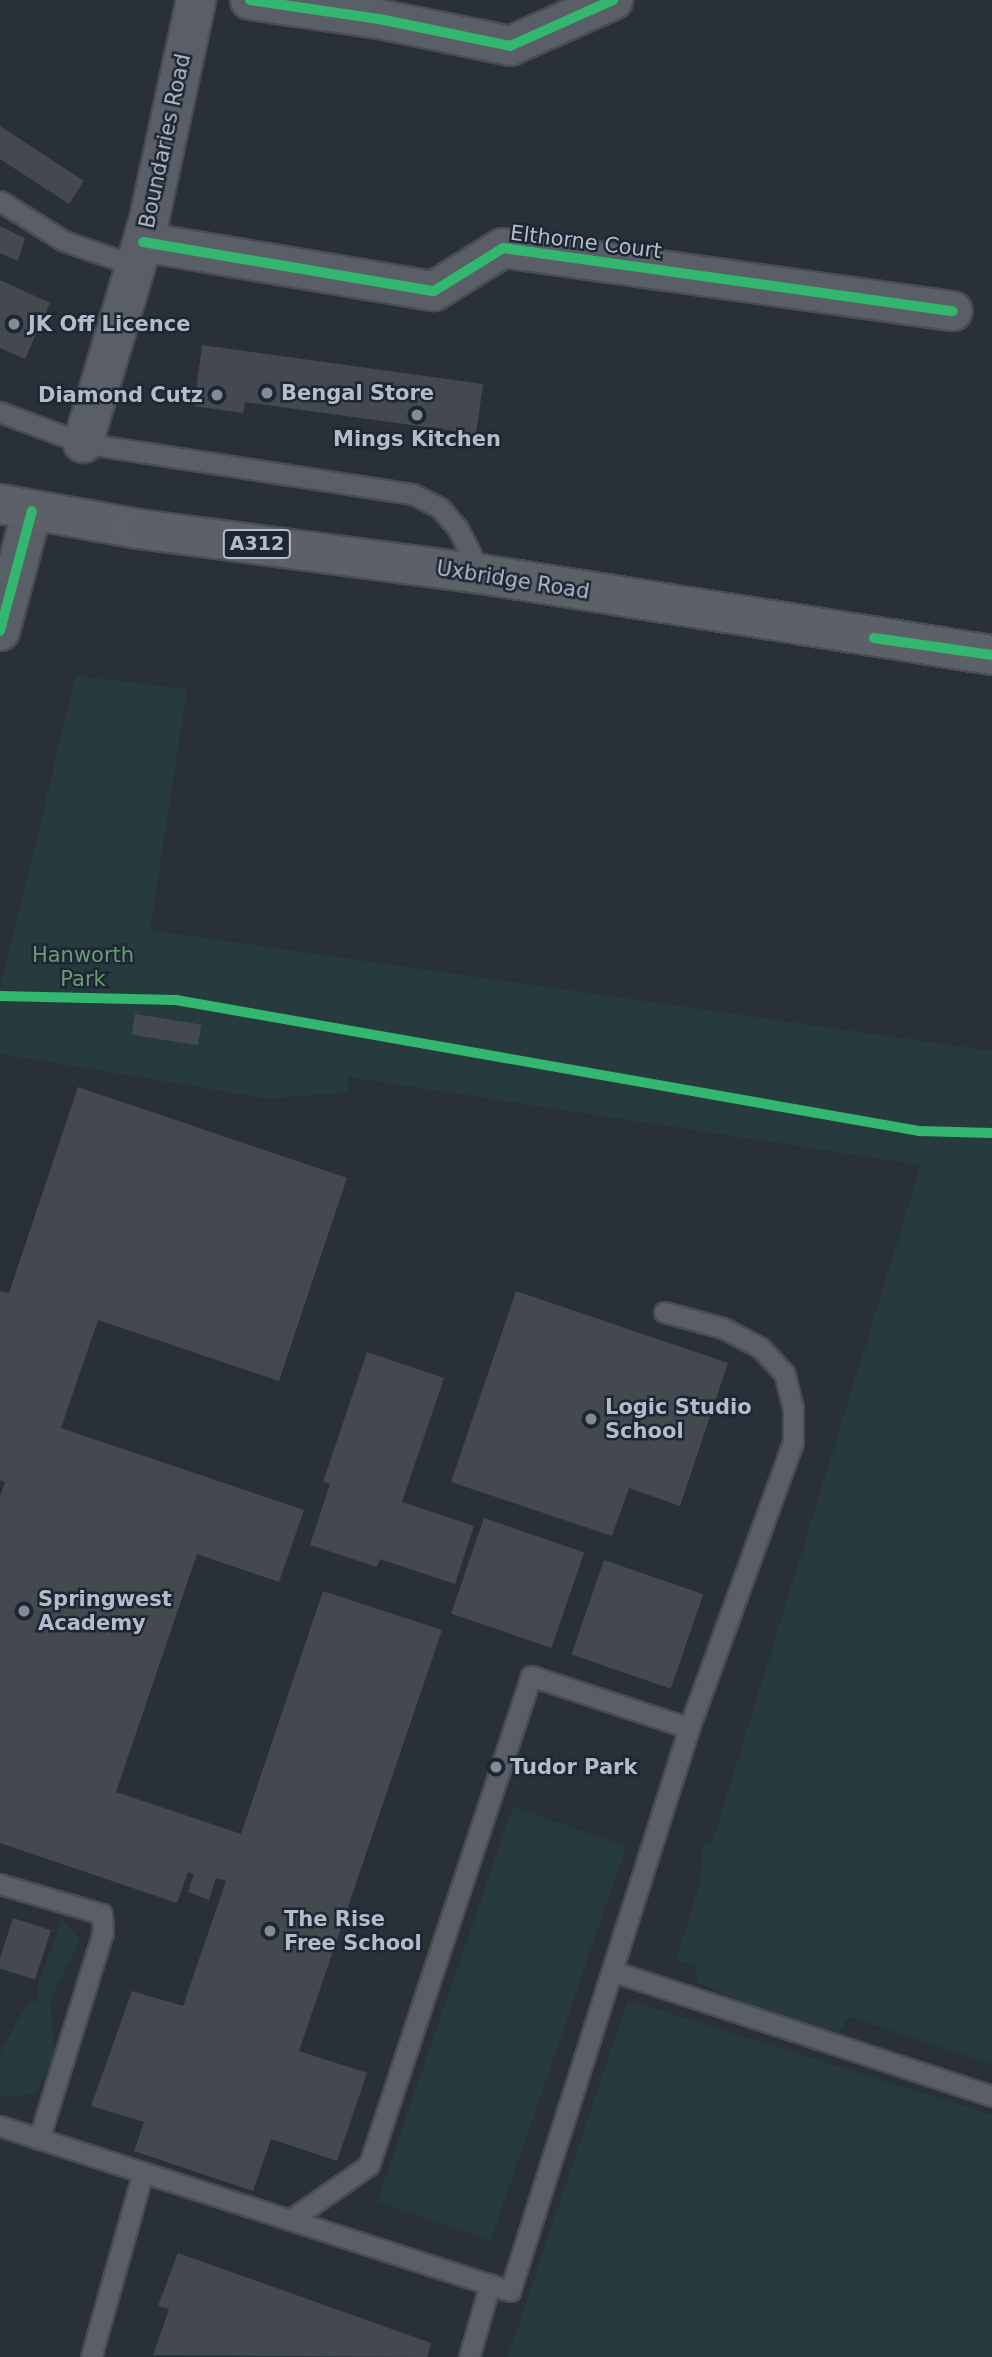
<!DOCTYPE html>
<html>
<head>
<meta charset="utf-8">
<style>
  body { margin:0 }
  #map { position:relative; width:992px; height:2357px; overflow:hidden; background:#2a3038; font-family:"DejaVu Sans",sans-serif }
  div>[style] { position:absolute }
  .green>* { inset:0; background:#273a3e; transform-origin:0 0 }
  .building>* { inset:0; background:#444950; transform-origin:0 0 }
  .roads { filter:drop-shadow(2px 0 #484c53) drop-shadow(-2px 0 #484c53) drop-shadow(0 2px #484c53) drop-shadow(0 -2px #484c53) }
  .service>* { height:19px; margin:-9.5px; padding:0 9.5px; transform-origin:9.5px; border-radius:9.5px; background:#5a5e66 }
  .minor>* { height:38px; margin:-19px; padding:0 19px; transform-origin:19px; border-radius:19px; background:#5a5e66 }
  .tertiary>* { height:38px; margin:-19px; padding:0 19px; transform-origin:19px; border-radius:19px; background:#5a5e66 }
  .primary>* { height:38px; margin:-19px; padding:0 19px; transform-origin:19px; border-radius:19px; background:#5c6168 }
  .cycleway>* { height:10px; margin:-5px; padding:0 5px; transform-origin:5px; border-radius:5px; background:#33b770 }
  .dots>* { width:19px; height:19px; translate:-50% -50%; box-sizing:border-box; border:4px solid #1d2633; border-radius:50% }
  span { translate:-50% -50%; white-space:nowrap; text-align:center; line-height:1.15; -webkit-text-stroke:5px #1d2633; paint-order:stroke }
  .shield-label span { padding:2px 5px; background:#1d2633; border:2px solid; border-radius:5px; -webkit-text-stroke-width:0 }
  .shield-label { font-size:19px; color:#b4bcc9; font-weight:700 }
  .street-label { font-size:21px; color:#b4bcc9 }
  .poi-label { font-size:21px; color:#b4bcc9; font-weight:700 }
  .left { translate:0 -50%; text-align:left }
  .right { translate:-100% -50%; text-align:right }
  .park-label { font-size:21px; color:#6b9a76 }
</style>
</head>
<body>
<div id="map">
  <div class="green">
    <div style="clip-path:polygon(76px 676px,187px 689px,150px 930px,992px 1051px,992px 2064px,849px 2017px,839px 2033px,751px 2006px,699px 1983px,695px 1966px,676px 1960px,699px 1887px,704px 1843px,712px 1844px,921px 1165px,349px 1077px,348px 1092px,269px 1099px,0 1054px,0 989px)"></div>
    <div style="left:513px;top:1807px;width:120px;height:417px;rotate:19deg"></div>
    <div style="clip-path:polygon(62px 1919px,80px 1941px,50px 1999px,55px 2055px,35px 2094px,0 2097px,0 2053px,26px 2006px,39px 1999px,38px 1985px)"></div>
    <div style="clip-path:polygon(628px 2000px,992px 2115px,992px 2357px,508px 2357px)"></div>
  </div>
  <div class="building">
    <div style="clip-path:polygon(0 126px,84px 181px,69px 204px,0 159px)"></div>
    <div style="clip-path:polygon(0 226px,25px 238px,18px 261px,0 253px)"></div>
    <div style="clip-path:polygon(0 280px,50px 303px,25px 359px,0 348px)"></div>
    <div style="clip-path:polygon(202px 345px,483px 384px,476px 434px,245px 402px,243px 413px,194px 406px)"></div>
    <div style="left:135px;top:1014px;width:67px;height:21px;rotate:9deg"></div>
    <div style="clip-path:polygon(78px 1087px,347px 1178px,279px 1381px,98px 1320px,61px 1428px,304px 1510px,279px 1582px,197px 1554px,116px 1792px,241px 1834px,323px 1591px,442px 1630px,299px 2051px,367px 2073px,337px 2161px,271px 2139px,253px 2191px,134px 2151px,144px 2122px,91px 2106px,132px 1991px,183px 2006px,226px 1881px,216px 1878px,209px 1900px,188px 1892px,194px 1874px,188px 1872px,177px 1903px,0 1843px,0 1496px,5px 1482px,0 1480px,0 1291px,9px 1293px)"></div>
    <div style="clip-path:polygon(516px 1291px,728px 1363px,680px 1506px,629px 1488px,612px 1536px,451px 1482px)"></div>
    <div style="clip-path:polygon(367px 1352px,444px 1378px,402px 1502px,474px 1526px,455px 1584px,380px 1559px,377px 1567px,310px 1545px,330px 1484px,323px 1482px)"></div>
    <div style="left:484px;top:1518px;width:106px;height:101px;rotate:19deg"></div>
    <div style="left:604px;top:1560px;width:105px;height:100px;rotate:19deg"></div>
    <div style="left:13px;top:1918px;width:40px;height:52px;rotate:18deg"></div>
    <div style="clip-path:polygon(178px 2253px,431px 2343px,427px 2357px,153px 2355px,169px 2309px,158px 2306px)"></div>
  </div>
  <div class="roads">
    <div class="service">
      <div style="left:0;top:201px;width:75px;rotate:32deg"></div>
      <div style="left:64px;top:241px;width:76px;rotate:19.1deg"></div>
      <div style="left:0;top:412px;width:89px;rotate:20.5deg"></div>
      <div style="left:83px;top:443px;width:334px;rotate:8.8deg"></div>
      <div style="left:413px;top:494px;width:30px;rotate:27deg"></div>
      <div style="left:440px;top:508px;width:28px;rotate:49deg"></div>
      <div style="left:458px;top:529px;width:51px;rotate:62.9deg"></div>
      <div style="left:0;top:1884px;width:106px;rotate:16.4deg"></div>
      <div style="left:102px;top:1914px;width:18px;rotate:87deg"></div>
      <div style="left:103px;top:1932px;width:217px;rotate:107.2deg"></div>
      <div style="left:612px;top:1971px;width:400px;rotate:18.2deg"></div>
      <div style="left:0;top:2126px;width:536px;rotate:17.93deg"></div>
      <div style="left:510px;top:2291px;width:591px;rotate:-72.36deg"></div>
      <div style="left:689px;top:1728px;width:304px;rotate:-70deg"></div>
      <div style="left:793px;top:1442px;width:34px;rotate:-90deg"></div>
      <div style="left:793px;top:1408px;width:36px;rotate:-104deg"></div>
      <div style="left:784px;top:1373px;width:34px;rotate:-133deg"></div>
      <div style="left:761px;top:1348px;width:43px;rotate:-152.2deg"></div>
      <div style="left:723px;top:1328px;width:61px;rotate:-164.8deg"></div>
      <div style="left:290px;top:2220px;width:96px;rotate:-34.8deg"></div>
      <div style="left:369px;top:2165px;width:515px;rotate:-71.67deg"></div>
      <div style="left:531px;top:1676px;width:166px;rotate:18.2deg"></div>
      <div style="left:91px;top:2357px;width:192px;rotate:-74.3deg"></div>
      <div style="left:469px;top:2357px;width:76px;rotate:-74deg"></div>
    </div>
    <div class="minor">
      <div style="left:250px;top:0;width:130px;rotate:8.4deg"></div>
      <div style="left:379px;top:19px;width:134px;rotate:11.6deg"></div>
      <div style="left:510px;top:46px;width:113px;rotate:-24.1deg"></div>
      <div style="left:143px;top:242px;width:295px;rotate:9.6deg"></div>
      <div style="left:434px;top:291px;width:81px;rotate:-31.9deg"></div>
      <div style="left:503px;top:248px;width:454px;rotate:8deg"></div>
      <div style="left:83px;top:443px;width:233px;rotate:-73.5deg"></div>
      <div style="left:149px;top:220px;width:225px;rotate:-77.9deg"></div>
    </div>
    <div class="tertiary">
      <div style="left:0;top:631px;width:124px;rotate:-75.1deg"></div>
    </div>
    <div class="primary">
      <div style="left:0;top:504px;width:141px;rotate:10.2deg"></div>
      <div style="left:139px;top:529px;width:345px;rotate:7.5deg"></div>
      <div style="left:481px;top:574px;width:517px;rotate:9.01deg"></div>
    </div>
  </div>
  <div class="cycleway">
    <div style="left:250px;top:0;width:130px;rotate:8.4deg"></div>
    <div style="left:379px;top:19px;width:134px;rotate:11.6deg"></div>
    <div style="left:510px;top:46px;width:113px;rotate:-24.1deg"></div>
    <div style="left:143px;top:242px;width:295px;rotate:9.6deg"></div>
    <div style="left:434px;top:291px;width:81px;rotate:-31.9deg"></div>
    <div style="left:503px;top:248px;width:454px;rotate:8deg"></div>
    <div style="left:0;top:631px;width:124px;rotate:-75.1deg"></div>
    <div style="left:874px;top:638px;width:119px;rotate:8.2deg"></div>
    <div style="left:0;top:996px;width:176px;rotate:1.3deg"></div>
    <div style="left:176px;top:1000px;width:754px;rotate:10deg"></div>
    <div style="left:919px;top:1131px;width:73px;rotate:1.6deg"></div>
  </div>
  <div class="dots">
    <div style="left:14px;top:324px;background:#848b96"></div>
    <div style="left:267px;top:393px;background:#848b96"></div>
    <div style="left:217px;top:395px;background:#848b96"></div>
    <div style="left:417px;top:415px;background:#848b96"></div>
    <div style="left:591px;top:1419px;background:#848b96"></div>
    <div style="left:24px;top:1611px;background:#848b96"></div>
    <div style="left:496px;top:1767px;background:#848b96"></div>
    <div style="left:270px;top:1931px;background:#848b96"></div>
  </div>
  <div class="shield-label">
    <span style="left:257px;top:544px">A312</span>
  </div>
  <div class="street-label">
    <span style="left:165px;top:141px;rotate:-78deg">Boundaries Road</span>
    <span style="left:586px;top:242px;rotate:7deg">Elthorne Court</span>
    <span style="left:513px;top:580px;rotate:9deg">Uxbridge Road</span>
  </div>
  <div class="poi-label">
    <span class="left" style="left:28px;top:324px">JK Off Licence</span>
    <span class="left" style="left:281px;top:393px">Bengal Store</span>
    <span class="right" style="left:203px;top:395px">Diamond Cutz</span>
    <span style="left:417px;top:439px">Mings Kitchen</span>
    <span class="left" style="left:605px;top:1419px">Logic Studio<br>School</span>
    <span class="left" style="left:38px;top:1611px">Springwest<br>Academy</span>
    <span class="left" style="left:510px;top:1767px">Tudor Park</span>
    <span class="left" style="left:284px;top:1931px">The Rise<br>Free School</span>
  </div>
  <div class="park-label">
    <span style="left:83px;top:967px">Hanworth<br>Park</span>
  </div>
</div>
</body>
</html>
